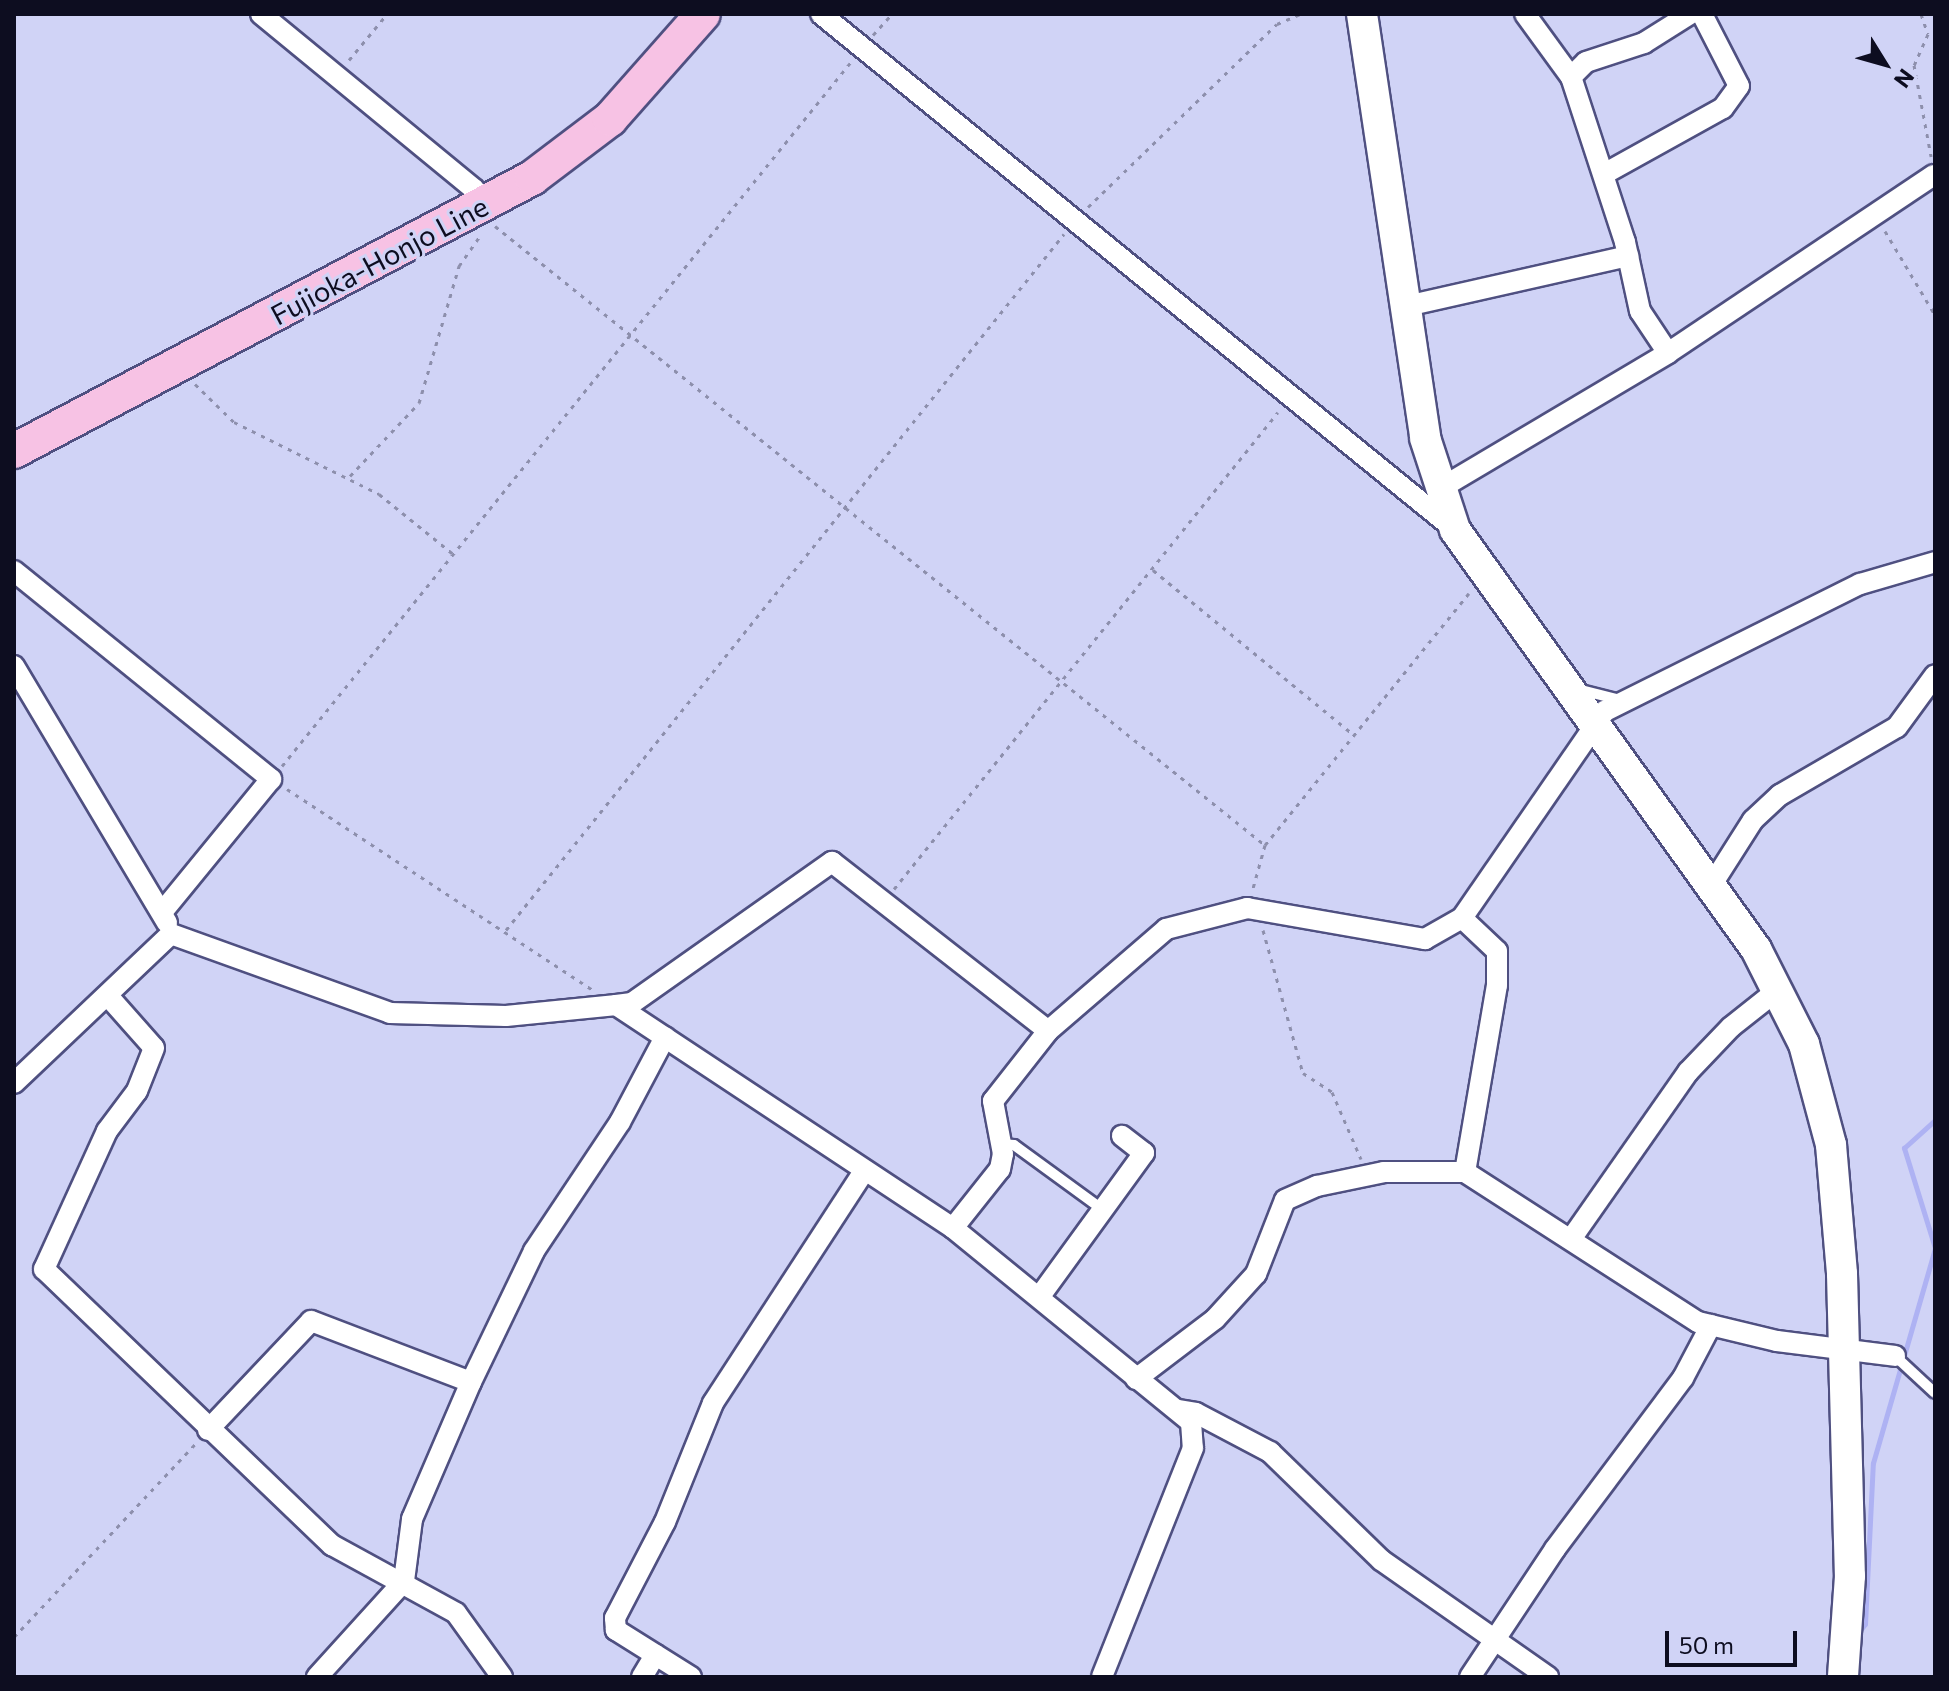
<!DOCTYPE html>
<html>
<head>
<meta charset="utf-8">
<style>
  body { margin:0 }
  #map { position:relative; width:1949px; height:1691px; overflow:hidden; background:#d0d3f6; font-family:Commissioner,sans-serif }
  div>[style] { position:absolute }
  .stream>* { height:5px; margin:-2.5px; padding:0 2.5px; transform-origin:2.5px; border-radius:2.5px; background:#aeb2f3 }
  .path>* { height:3px; margin-top:-1.5px; transform-origin:0; background:repeating-linear-gradient(90deg,#8d8fac 0 4px,transparent 0 10px) }
  .roads { filter:drop-shadow(2px 0 #4f5081) drop-shadow(-2px 0 #4f5081) drop-shadow(0 2px #4f5081) drop-shadow(0 -2px #4f5081) }
  .lane>* { height:10px; margin:-5px; padding:0 5px; transform-origin:5px; border-radius:5px; background:#fff }
  .street>* { height:20px; margin:-10px; padding:0 10px; transform-origin:10px; border-radius:10px; background:#fff }
  .secondary>* { height:30px; margin:-15px; padding:0 15px; transform-origin:15px; border-radius:15px; background:#fff }
  .primary>* { height:34px; margin:-17px; padding:0 17px; transform-origin:17px; border-radius:17px; background:#f7c2e4 }
  span { translate:-50% -50%; white-space:nowrap; text-align:center; line-height:1.15; -webkit-text-stroke:6px #d0d3f6; paint-order:stroke }
  .street-label { font-size:28px; color:#0d0d20 }
  .frame { position:absolute; inset:0; border:16px solid #0d0d20; pointer-events:none }
  .north { position:absolute; left:1845px; top:24px; width:80px; height:80px; -webkit-text-stroke:6px #d0d3f6; paint-order:stroke; rotate:127deg; font-size:22px; font-weight:700; line-height:32px; text-align:center; color:#0d0d20 }
  .north::after { content:''; display:block; margin:auto; width:28px; height:36px; background:#0d0d20; clip-path:polygon(50% 0,100% 100%,50% 72%,0 100%) }
  .scale { position:absolute; left:1665px; top:1631px; width:132px; height:36px; box-sizing:border-box; border:4px solid #0d0d20; border-top:0; padding-left:10px; font-size:24px; line-height:28px; white-space:nowrap; color:#0d0d20; -webkit-text-stroke:6px #d0d3f6; paint-order:stroke }
</style>
</head>
<body>
<div id="map">
  <div class="stream">
    <div style="left:1858px;top:1633px;width:11px;rotate:-52deg"></div>
    <div style="left:1865px;top:1624px;width:161px;rotate:-87.2deg"></div>
    <div style="left:1873px;top:1463px;width:224px;rotate:-73.9deg"></div>
    <div style="left:1935px;top:1248px;width:105px;rotate:-107.2deg"></div>
    <div style="left:1904px;top:1148px;width:42px;rotate:-42.1deg"></div>
  </div>
  <div class="path">
    <div style="left:1921px;top:14px;width:21px;rotate:71deg"></div>
    <div style="left:1928px;top:34px;width:34px;rotate:114deg"></div>
    <div style="left:1914px;top:65px;width:93px;rotate:79.4deg"></div>
    <div style="left:873px;top:35px;width:28px;rotate:-48deg"></div>
    <div style="left:349px;top:60px;width:60px;rotate:-50.4deg"></div>
    <div style="left:1088px;top:207px;width:263px;rotate:-44.1deg"></div>
    <div style="left:1277px;top:24px;width:25px;rotate:-23deg"></div>
    <div style="left:495px;top:226px;width:988px;rotate:38.8deg"></div>
    <div style="left:1265px;top:845px;width:49px;rotate:105.5deg"></div>
    <div style="left:1885px;top:231px;width:98px;rotate:59.2deg"></div>
    <div style="left:195px;top:384px;width:54px;rotate:44.3deg"></div>
    <div style="left:234px;top:422px;width:162px;rotate:26.4deg"></div>
    <div style="left:379px;top:494px;width:95px;rotate:39deg"></div>
    <div style="left:350px;top:476px;width:100px;rotate:-46.6deg"></div>
    <div style="left:419px;top:403px;width:143px;rotate:-73.7deg"></div>
    <div style="left:459px;top:266px;width:37px;rotate:-55deg"></div>
    <div style="left:1153px;top:570px;width:260px;rotate:39.4deg"></div>
    <div style="left:282px;top:766px;width:904px;rotate:-51.06deg"></div>
    <div style="left:287px;top:789px;width:365px;rotate:33.3deg"></div>
    <div style="left:1265px;top:845px;width:324px;rotate:-51deg"></div>
    <div style="left:894px;top:889px;width:612px;rotate:-51.16deg"></div>
    <div style="left:506px;top:930px;width:892px;rotate:-51.28deg"></div>
    <div style="left:1263px;top:930px;width:148px;rotate:74.4deg"></div>
    <div style="left:1303px;top:1073px;width:35px;rotate:33deg"></div>
    <div style="left:1332px;top:1092px;width:73px;rotate:66.6deg"></div>
    <div style="left:1935px;top:1137px;width:18px;rotate:90deg"></div>
    <div style="left:14px;top:1637px;width:265px;rotate:-46.8deg"></div>
  </div>
  <div class="roads">
    <div class="lane">
      <div style="left:1581px;top:690px;width:40px;rotate:14.4deg"></div>
      <div style="left:1001px;top:1144px;width:13px;rotate:4deg"></div>
      <div style="left:1014px;top:1145px;width:110px;rotate:36.1deg"></div>
      <div style="left:1895px;top:1356px;width:54px;rotate:42.8deg"></div>
    </div>
    <div class="street">
      <div style="left:261px;top:14px;width:276px;rotate:39.4deg"></div>
      <div style="left:474px;top:189px;width:19px;rotate:62deg"></div>
      <div style="left:821px;top:14px;width:816px;rotate:39.13deg"></div>
      <div style="left:1525px;top:14px;width:78px;rotate:53.9deg"></div>
      <div style="left:1604px;top:174px;width:136px;rotate:-29deg"></div>
      <div style="left:1723px;top:108px;width:27px;rotate:-54deg"></div>
      <div style="left:1739px;top:86px;width:81px;rotate:-117.2deg"></div>
      <div style="left:1402px;top:307px;width:232px;rotate:-12.7deg"></div>
      <div style="left:1668px;top:353px;width:50px;rotate:-123.7deg"></div>
      <div style="left:1640px;top:311px;width:71px;rotate:-102.3deg"></div>
      <div style="left:1625px;top:242px;width:174px;rotate:-108.1deg"></div>
      <div style="left:1571px;top:77px;width:21px;rotate:-45deg"></div>
      <div style="left:1586px;top:62px;width:61px;rotate:-18.1deg"></div>
      <div style="left:1644px;top:43px;width:54px;rotate:-32.2deg"></div>
      <div style="left:1441px;top:488px;width:264px;rotate:-30.7deg"></div>
      <div style="left:1668px;top:353px;width:320px;rotate:-33.8deg"></div>
      <div style="left:14px;top:571px;width:331px;rotate:39deg"></div>
      <div style="left:271px;top:779px;width:171px;rotate:129.3deg"></div>
      <div style="left:14px;top:666px;width:299px;rotate:59.2deg"></div>
      <div style="left:1711px;top:886px;width:78px;rotate:-57.5deg"></div>
      <div style="left:1753px;top:820px;width:37px;rotate:-43deg"></div>
      <div style="left:1780px;top:795px;width:135px;rotate:-30.2deg"></div>
      <div style="left:1897px;top:727px;width:64px;rotate:-53.8deg"></div>
      <div style="left:1462px;top:918px;width:48px;rotate:43.3deg"></div>
      <div style="left:1497px;top:951px;width:34px;rotate:90deg"></div>
      <div style="left:1497px;top:985px;width:190px;rotate:99.7deg"></div>
      <div style="left:171px;top:934px;width:233px;rotate:19.8deg"></div>
      <div style="left:390px;top:1013px;width:116px;rotate:1.5deg"></div>
      <div style="left:506px;top:1016px;width:111px;rotate:-5.7deg"></div>
      <div style="left:616px;top:1005px;width:16px;rotate:-7deg"></div>
      <div style="left:632px;top:1003px;width:245px;rotate:-35.2deg"></div>
      <div style="left:832px;top:862px;width:274px;rotate:38deg"></div>
      <div style="left:108px;top:996px;width:69px;rotate:48.5deg"></div>
      <div style="left:154px;top:1048px;width:46px;rotate:111.6deg"></div>
      <div style="left:137px;top:1091px;width:50px;rotate:126.9deg"></div>
      <div style="left:107px;top:1131px;width:152px;rotate:114.5deg"></div>
      <div style="left:44px;top:1269px;width:399px;rotate:43.8deg"></div>
      <div style="left:332px;top:1545px;width:141px;rotate:28.7deg"></div>
      <div style="left:456px;top:1613px;width:79px;rotate:54.3deg"></div>
      <div style="left:616px;top:1005px;width:404px;rotate:33.5deg"></div>
      <div style="left:953px;top:1228px;width:307px;rotate:39.2deg"></div>
      <div style="left:1191px;top:1422px;width:26px;rotate:86deg"></div>
      <div style="left:1193px;top:1448px;width:246px;rotate:111.7deg"></div>
      <div style="left:14px;top:1083px;width:216px;rotate:-43.5deg"></div>
      <div style="left:953px;top:1228px;width:75px;rotate:-51.5deg"></div>
      <div style="left:1000px;top:1169px;width:15px;rotate:-79deg"></div>
      <div style="left:1003px;top:1154px;width:54px;rotate:-100.7deg"></div>
      <div style="left:993px;top:1101px;width:89px;rotate:-51.8deg"></div>
      <div style="left:1048px;top:1031px;width:156px;rotate:-40.8deg"></div>
      <div style="left:1166px;top:929px;width:84px;rotate:-14.5deg"></div>
      <div style="left:1247px;top:908px;width:181px;rotate:9.9deg"></div>
      <div style="left:1425px;top:939px;width:43px;rotate:-29.6deg"></div>
      <div style="left:1462px;top:918px;width:252px;rotate:-55.4deg"></div>
      <div style="left:1605px;top:711px;width:285px;rotate:-26.5deg"></div>
      <div style="left:1860px;top:584px;width:78px;rotate:-16.3deg"></div>
      <div style="left:1571px;top:1239px;width:204px;rotate:-55deg"></div>
      <div style="left:1688px;top:1072px;width:62px;rotate:-46.3deg"></div>
      <div style="left:1731px;top:1027px;width:61px;rotate:-38.4deg"></div>
      <div style="left:1040px;top:1296px;width:177px;rotate:-54deg"></div>
      <div style="left:1144px;top:1153px;width:28px;rotate:-142deg"></div>
      <div style="left:1136px;top:1379px;width:99px;rotate:-37.2deg"></div>
      <div style="left:1215px;top:1319px;width:61px;rotate:-47.7deg"></div>
      <div style="left:1256px;top:1274px;width:79px;rotate:-68.6deg"></div>
      <div style="left:1285px;top:1200px;width:35px;rotate:-24deg"></div>
      <div style="left:1317px;top:1186px;width:68px;rotate:-11.8deg"></div>
      <div style="left:1384px;top:1172px;width:81px"></div>
      <div style="left:1465px;top:1172px;width:277px;rotate:32.8deg"></div>
      <div style="left:1698px;top:1322px;width:81px;rotate:13.5deg"></div>
      <div style="left:1777px;top:1341px;width:119px;rotate:7.2deg"></div>
      <div style="left:1179px;top:1410px;width:17px;rotate:10deg"></div>
      <div style="left:1196px;top:1413px;width:84px;rotate:27.8deg"></div>
      <div style="left:1270px;top:1452px;width:155px;rotate:44.2deg"></div>
      <div style="left:1381px;top:1560px;width:204px;rotate:35deg"></div>
      <div style="left:208px;top:1430px;width:150px;rotate:-46.6deg"></div>
      <div style="left:311px;top:1321px;width:171px;rotate:20.9deg"></div>
      <div style="left:317px;top:1677px;width:130px;rotate:-47.8deg"></div>
      <div style="left:404px;top:1581px;width:63px;rotate:-82.6deg"></div>
      <div style="left:412px;top:1519px;width:149px;rotate:-66.7deg"></div>
      <div style="left:471px;top:1382px;width:145px;rotate:-64.3deg"></div>
      <div style="left:534px;top:1251px;width:155px;rotate:-56.3deg"></div>
      <div style="left:620px;top:1122px;width:96px;rotate:-62.1deg"></div>
      <div style="left:642px;top:1677px;width:26px;rotate:-59deg"></div>
      <div style="left:691px;top:1677px;width:89px;rotate:-147.9deg"></div>
      <div style="left:616px;top:1630px;width:12px;rotate:-95deg"></div>
      <div style="left:615px;top:1618px;width:108px;rotate:-62.5deg"></div>
      <div style="left:665px;top:1522px;width:128px;rotate:-68deg"></div>
      <div style="left:713px;top:1403px;width:277px;rotate:-56.9deg"></div>
      <div style="left:1470px;top:1677px;width:154px;rotate:-56.4deg"></div>
      <div style="left:1555px;top:1549px;width:214px;rotate:-53.2deg"></div>
      <div style="left:1683px;top:1378px;width:60px;rotate:-62.2deg"></div>
    </div>
    <div class="secondary">
      <div style="left:1362px;top:14px;width:429px;rotate:81.5deg"></div>
      <div style="left:1425px;top:438px;width:97px;rotate:71.9deg"></div>
      <div style="left:1455px;top:530px;width:516px;rotate:54.31deg"></div>
      <div style="left:1756px;top:949px;width:106px;rotate:63.2deg"></div>
      <div style="left:1804px;top:1044px;width:105px;rotate:75deg"></div>
      <div style="left:1831px;top:1145px;width:129px;rotate:85.1deg"></div>
      <div style="left:1842px;top:1274px;width:302px;rotate:88.5deg"></div>
      <div style="left:1850px;top:1576px;width:101px;rotate:94deg"></div>
    </div>
    <div class="primary">
      <div style="left:14px;top:451px;width:586px;rotate:-27.79deg"></div>
      <div style="left:532px;top:178px;width:98px;rotate:-37.1deg"></div>
      <div style="left:610px;top:119px;width:140px;rotate:-48.5deg"></div>
    </div>
  </div>
  <div class="street-label">
    <span style="left:379px;top:260px;rotate:-28deg">Fujioka-Honjo Line</span>
  </div>
  <div class="frame"></div>
  <div class="north">N</div>
  <div class="scale">50 m</div>
</div>
</body>
</html>
